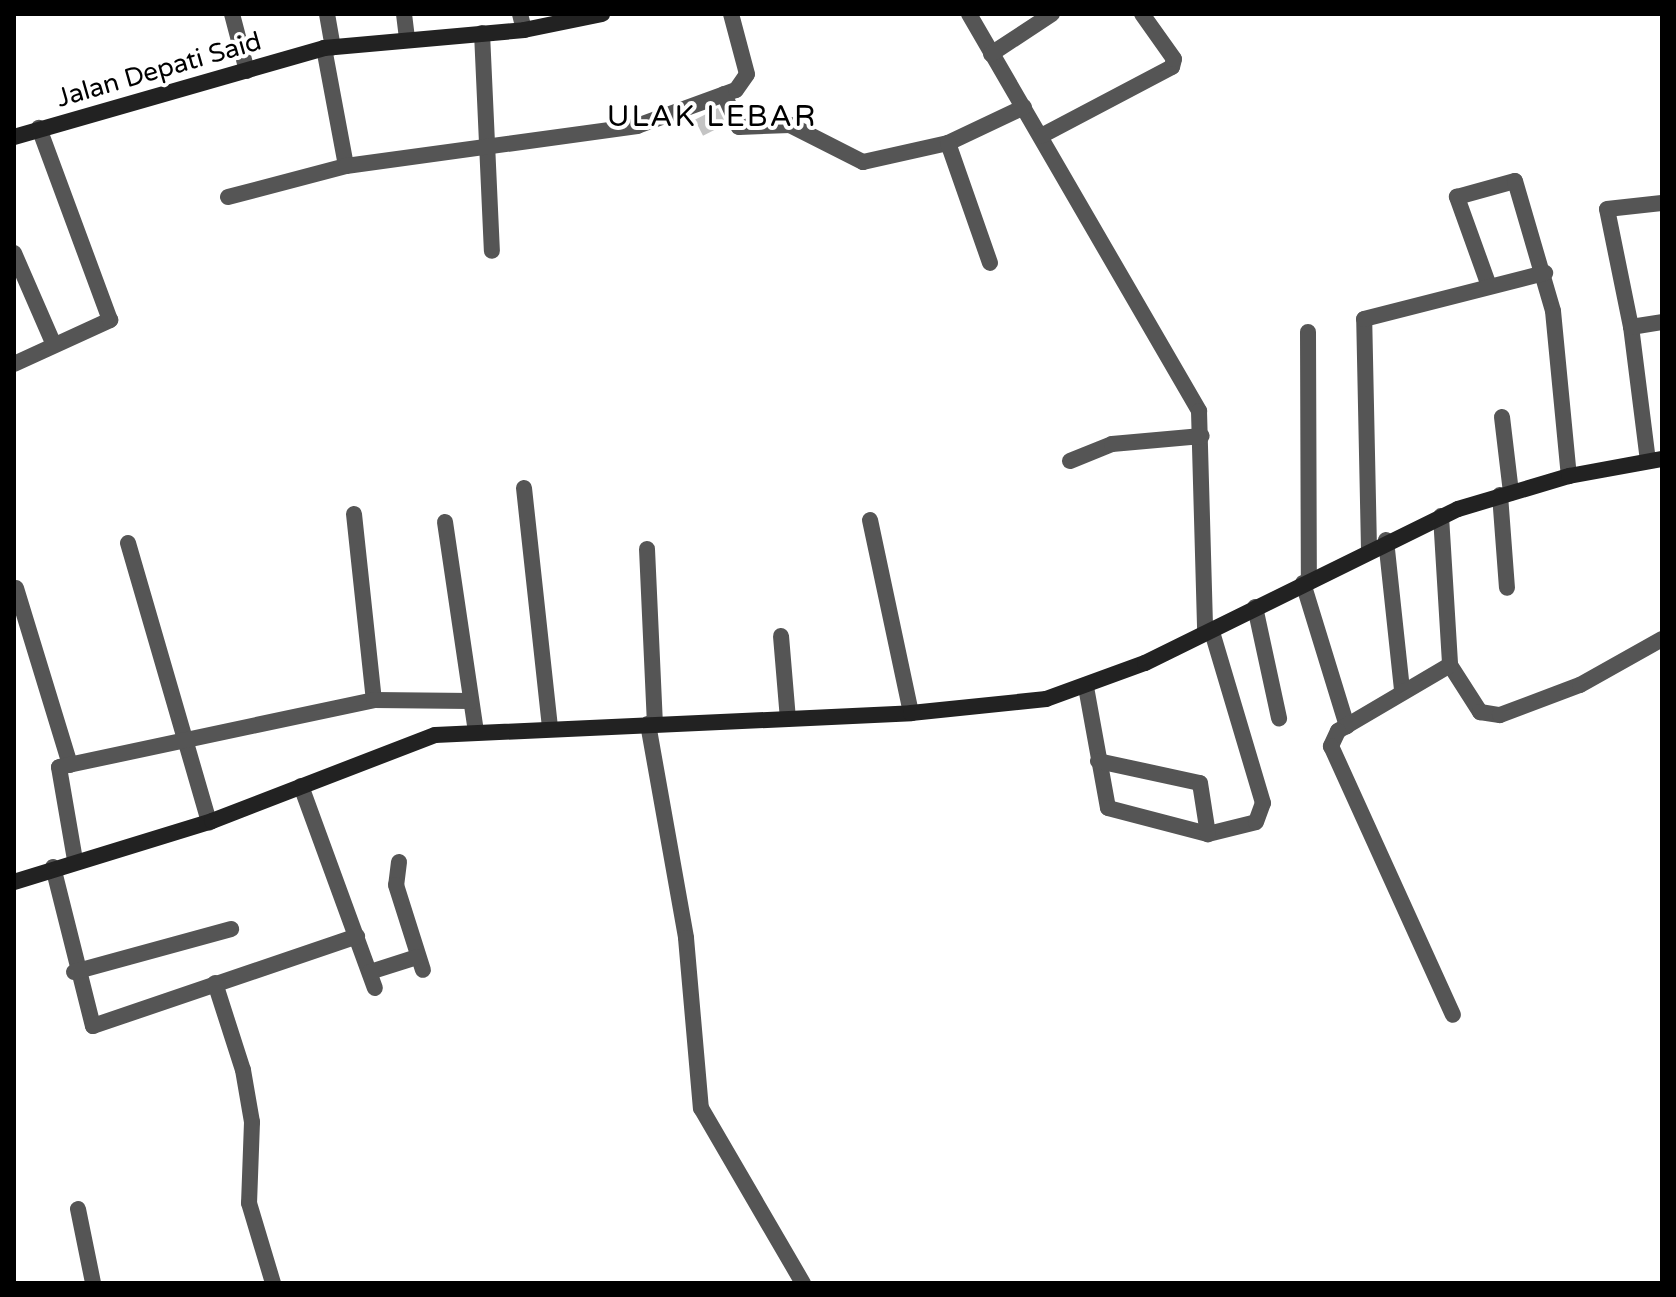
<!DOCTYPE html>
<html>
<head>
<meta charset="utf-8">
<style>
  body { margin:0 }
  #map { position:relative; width:1676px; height:1297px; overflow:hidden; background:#fff; font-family:"Varela Round",sans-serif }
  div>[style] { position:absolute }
  .building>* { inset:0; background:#c4c4c4; transform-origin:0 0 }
  .street>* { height:16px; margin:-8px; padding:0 8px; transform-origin:8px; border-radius:8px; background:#555 }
  .secondary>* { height:16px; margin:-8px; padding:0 8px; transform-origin:8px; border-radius:8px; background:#222 }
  span { translate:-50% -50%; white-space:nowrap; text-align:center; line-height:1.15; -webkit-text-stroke:8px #fff; paint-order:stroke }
  .street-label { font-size:26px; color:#000 }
  .quarter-label { font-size:30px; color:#000; letter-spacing:2px }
  .frame { position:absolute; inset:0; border:16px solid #000; pointer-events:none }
</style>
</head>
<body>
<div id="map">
  <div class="building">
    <div style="left:718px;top:108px;width:18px;height:26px;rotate:63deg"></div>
  </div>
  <div class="street">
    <div style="left:232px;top:14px;width:59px;rotate:75.3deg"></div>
    <div style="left:327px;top:14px;width:34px;rotate:80deg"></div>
    <div style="left:404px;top:14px;width:26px;rotate:83deg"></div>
    <div style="left:520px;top:14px;width:16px;rotate:76deg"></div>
    <div style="left:969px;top:14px;width:459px;rotate:59.9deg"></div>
    <div style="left:1199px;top:411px;width:221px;rotate:88.4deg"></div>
    <div style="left:482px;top:33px;width:218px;rotate:87.4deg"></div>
    <div style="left:324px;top:48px;width:120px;rotate:79.4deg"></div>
    <div style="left:991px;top:54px;width:73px;rotate:-33.3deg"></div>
    <div style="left:724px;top:94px;width:36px;rotate:66deg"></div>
    <div style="left:739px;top:127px;width:51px;rotate:-2.2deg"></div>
    <div style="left:790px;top:125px;width:82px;rotate:26.9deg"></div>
    <div style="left:863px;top:162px;width:87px;rotate:-12.6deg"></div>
    <div style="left:948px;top:143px;width:84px;rotate:-25.3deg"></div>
    <div style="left:1041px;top:136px;width:148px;rotate:-27.8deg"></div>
    <div style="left:1172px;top:67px;width:8px;rotate:-76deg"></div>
    <div style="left:1174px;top:59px;width:55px;rotate:-125.4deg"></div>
    <div style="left:948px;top:143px;width:127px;rotate:70.7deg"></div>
    <div style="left:228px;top:197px;width:122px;rotate:-14.7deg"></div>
    <div style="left:346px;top:166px;width:294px;rotate:-7.8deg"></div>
    <div style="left:637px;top:126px;width:105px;rotate:-20deg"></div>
    <div style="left:736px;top:90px;width:19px;rotate:-55deg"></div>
    <div style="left:747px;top:74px;width:62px;rotate:-104.9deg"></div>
    <div style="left:14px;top:253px;width:100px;rotate:66.5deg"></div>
    <div style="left:1489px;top:286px;width:95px;rotate:-109.8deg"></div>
    <div style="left:1457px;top:197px;width:60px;rotate:-15.4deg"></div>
    <div style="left:1515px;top:181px;width:135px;rotate:73.7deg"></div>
    <div style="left:1553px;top:311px;width:166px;rotate:84.5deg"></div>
    <div style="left:1631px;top:327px;width:120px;rotate:-101.5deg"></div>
    <div style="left:1607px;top:209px;width:55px;rotate:-6.2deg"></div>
    <div style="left:1308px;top:332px;width:248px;rotate:89.8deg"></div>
    <div style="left:14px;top:364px;width:106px;rotate:-24.6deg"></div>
    <div style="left:110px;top:320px;width:205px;rotate:-110.3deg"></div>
    <div style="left:1502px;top:417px;width:76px;rotate:83.2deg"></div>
    <div style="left:1070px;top:461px;width:45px;rotate:-22deg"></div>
    <div style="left:1112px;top:444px;width:90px;rotate:-5.1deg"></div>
    <div style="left:1648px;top:461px;width:135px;rotate:-97.2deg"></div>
    <div style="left:1631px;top:327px;width:31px;rotate:-9deg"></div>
    <div style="left:524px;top:488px;width:240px;rotate:83.8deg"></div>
    <div style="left:1500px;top:495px;width:93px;rotate:85.7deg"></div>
    <div style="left:354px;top:514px;width:187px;rotate:83.9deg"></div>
    <div style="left:1441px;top:516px;width:149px;rotate:86.5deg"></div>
    <div style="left:1450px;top:665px;width:56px;rotate:57.4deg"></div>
    <div style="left:1480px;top:712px;width:20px;rotate:9deg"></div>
    <div style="left:1500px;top:715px;width:85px;rotate:-20.6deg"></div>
    <div style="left:1580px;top:685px;width:94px;rotate:-29.3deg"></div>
    <div style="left:870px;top:520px;width:197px;rotate:78deg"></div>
    <div style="left:445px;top:522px;width:213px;rotate:81.6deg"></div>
    <div style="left:1386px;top:540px;width:151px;rotate:83.9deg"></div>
    <div style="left:128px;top:543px;width:291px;rotate:73.8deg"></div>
    <div style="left:647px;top:549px;width:175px;rotate:87.4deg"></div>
    <div style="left:1369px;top:549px;width:230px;rotate:-91.2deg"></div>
    <div style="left:1364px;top:319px;width:187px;rotate:-14.3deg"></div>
    <div style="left:1303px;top:583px;width:150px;rotate:72.9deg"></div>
    <div style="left:16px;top:588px;width:185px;rotate:73deg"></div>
    <div style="left:1255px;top:607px;width:114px;rotate:77.8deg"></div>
    <div style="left:781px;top:636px;width:83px;rotate:85.2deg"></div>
    <div style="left:1450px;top:665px;width:130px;rotate:149.5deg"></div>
    <div style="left:1338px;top:731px;width:17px;rotate:115deg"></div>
    <div style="left:1331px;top:746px;width:295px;rotate:65.6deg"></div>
    <div style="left:1086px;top:687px;width:123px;rotate:79.7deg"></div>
    <div style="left:1108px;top:808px;width:103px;rotate:14.6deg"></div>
    <div style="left:1208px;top:834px;width:49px;rotate:-14deg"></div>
    <div style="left:1256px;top:822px;width:20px;rotate:-70deg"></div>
    <div style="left:1263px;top:803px;width:182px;rotate:-106.6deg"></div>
    <div style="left:648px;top:724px;width:217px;rotate:79.9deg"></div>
    <div style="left:686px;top:938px;width:171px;rotate:85deg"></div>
    <div style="left:701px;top:1108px;width:203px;rotate:59.8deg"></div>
    <div style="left:1098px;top:761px;width:104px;rotate:12.2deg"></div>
    <div style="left:1200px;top:783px;width:52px;rotate:81.1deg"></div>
    <div style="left:301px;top:786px;width:215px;rotate:69.9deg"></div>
    <div style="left:75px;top:860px;width:94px;rotate:-99.8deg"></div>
    <div style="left:59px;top:767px;width:322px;rotate:-12deg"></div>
    <div style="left:374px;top:700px;width:97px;rotate:0.6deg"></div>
    <div style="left:399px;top:862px;width:23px;rotate:97deg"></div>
    <div style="left:396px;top:885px;width:89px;rotate:72.4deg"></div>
    <div style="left:53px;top:867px;width:164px;rotate:75.9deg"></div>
    <div style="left:93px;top:1026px;width:279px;rotate:-18.8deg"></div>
    <div style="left:74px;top:972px;width:163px;rotate:-15.3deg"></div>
    <div style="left:370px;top:972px;width:49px;rotate:-17.7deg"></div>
    <div style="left:215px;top:983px;width:91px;rotate:72.2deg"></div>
    <div style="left:243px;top:1070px;width:53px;rotate:80.2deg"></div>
    <div style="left:252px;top:1122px;width:81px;rotate:92.1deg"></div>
    <div style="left:249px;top:1203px;width:84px;rotate:73.3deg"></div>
    <div style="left:78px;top:1209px;width:76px;rotate:78.5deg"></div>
  </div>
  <div class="secondary">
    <div style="left:14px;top:137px;width:323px;rotate:-16deg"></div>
    <div style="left:324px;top:48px;width:201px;rotate:-5.1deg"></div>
    <div style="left:524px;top:30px;width:80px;rotate:-11.6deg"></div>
    <div style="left:14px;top:882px;width:207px;rotate:-17.1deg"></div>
    <div style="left:212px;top:821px;width:239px;rotate:-21.1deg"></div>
    <div style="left:435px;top:735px;width:477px;rotate:-2.6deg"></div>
    <div style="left:911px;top:713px;width:136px;rotate:-5.9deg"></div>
    <div style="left:1046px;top:699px;width:105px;rotate:-20deg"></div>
    <div style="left:1145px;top:663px;width:349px;rotate:-26.2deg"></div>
    <div style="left:1458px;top:509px;width:116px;rotate:-16.6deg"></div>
    <div style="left:1569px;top:476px;width:95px;rotate:-10.4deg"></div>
  </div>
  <div class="street-label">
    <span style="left:159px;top:70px;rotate:-16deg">Jalan Depati Said</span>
  </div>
  <div class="quarter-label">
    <span style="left:712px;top:117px">ULAK LEBAR</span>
  </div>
  <div class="frame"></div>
</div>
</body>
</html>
